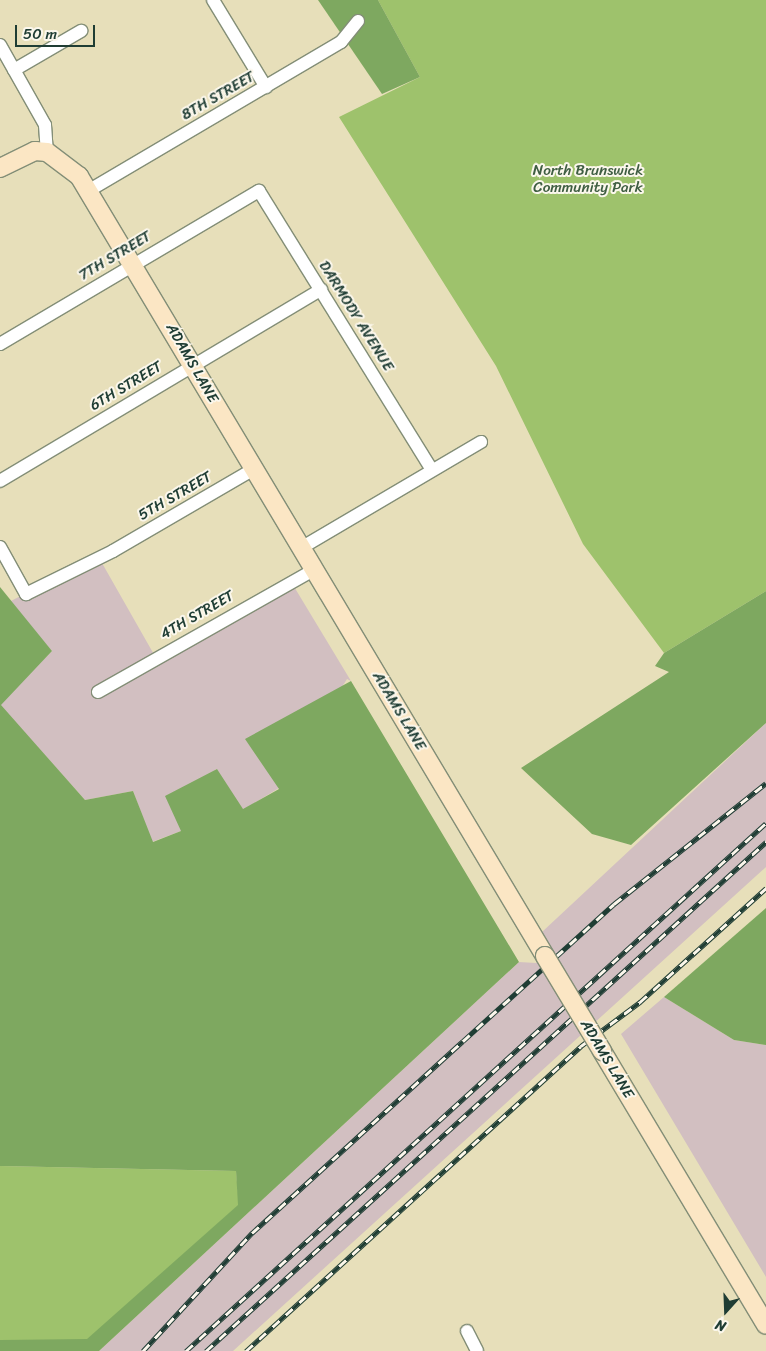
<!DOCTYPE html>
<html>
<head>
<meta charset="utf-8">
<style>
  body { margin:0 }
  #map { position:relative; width:766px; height:1351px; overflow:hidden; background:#e7dfba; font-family:Sriracha,sans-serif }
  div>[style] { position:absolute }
  .industrial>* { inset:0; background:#d2bfc1 }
  .green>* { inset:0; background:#9ec26c }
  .forest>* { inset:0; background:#7ea860 }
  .roads { filter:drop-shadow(1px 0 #838e77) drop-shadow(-1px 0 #838e77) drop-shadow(0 1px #838e77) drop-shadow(0 -1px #838e77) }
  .street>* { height:12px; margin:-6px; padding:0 6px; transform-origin:6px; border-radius:6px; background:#fff }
  .secondary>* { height:18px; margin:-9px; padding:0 9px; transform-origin:9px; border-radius:9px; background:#fbe6c4 }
  .rail>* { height:5px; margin-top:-2.5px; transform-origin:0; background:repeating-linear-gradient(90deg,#fbf7ec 0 9px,#1f3d34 0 18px); box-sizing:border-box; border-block:1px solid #1f3d34 }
  .bridges { filter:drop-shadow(1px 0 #838e77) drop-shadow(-1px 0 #838e77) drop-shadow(0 1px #838e77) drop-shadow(0 -1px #838e77) }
  .secondary-bridge>* { height:18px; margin:-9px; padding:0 9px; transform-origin:9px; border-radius:9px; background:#fbe6c4 }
  span { translate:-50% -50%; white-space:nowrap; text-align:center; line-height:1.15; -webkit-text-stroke:4px #fbf7ec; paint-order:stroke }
  .street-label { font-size:15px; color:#1f3d34 }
  .park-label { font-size:15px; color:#3f5e42 }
  .north { position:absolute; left:701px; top:1286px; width:50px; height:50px; -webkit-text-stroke:4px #fbf7ec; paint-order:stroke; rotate:200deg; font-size:14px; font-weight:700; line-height:20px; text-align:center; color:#1f3d34 }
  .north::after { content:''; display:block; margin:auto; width:18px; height:22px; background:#1f3d34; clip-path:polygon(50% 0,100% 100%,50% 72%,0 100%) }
  .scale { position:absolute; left:15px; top:25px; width:80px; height:22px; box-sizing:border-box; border:2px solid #1f3d34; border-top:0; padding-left:6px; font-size:15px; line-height:18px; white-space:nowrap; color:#1f3d34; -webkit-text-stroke:4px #fbf7ec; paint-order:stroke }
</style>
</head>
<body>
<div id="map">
  <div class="industrial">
    <div style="clip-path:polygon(98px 556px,156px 658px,290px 580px,351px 681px,347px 679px,279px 788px,243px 810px,216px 769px,181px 831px,152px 842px,133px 791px,85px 800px,0 705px,52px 651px,9px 602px)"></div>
    <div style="clip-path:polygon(766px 723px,766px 867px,233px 1351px,99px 1351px,519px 962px,536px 963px,553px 951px,542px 932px)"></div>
    <div style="clip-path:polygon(664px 997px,734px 1040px,766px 1045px,766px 1277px,621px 1034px)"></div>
  </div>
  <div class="green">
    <div style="clip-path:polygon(378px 0,766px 0,766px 591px,664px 653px,583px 544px,496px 366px,339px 117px,420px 77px)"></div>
    <div style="clip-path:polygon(0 1166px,236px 1171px,239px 1205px,87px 1340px,0 1340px)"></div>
  </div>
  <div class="forest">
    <div style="clip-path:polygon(318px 0,378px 0,420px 77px,382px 94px)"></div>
    <div style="clip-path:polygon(0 587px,52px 651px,1px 705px,85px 800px,133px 791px,153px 842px,181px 831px,165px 796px,217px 769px,243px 809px,279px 789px,245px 739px,351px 681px,519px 962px,99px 1351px,0 1351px,0 1340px,87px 1339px,238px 1205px,236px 1171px,0 1166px)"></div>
    <div style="clip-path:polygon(766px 591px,766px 723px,631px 845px,592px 834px,521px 768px,669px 672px,655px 666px,664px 653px)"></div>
    <div style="clip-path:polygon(766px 908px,766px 1045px,734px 1040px,664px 997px)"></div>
  </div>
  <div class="roads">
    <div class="street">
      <div style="left:213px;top:0;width:102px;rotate:58.7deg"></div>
      <div style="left:0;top:45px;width:92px;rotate:60.6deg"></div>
      <div style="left:45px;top:125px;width:27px;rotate:86deg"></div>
      <div style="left:14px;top:70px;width:78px;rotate:-30.2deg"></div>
      <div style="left:88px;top:191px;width:294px;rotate:-30.5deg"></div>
      <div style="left:341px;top:42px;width:27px;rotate:-51deg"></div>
      <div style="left:0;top:344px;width:301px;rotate:-30.6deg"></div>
      <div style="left:259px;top:191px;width:328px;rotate:58.2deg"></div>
      <div style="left:0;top:481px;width:374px;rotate:-30.8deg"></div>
      <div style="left:0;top:547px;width:54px;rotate:61deg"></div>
      <div style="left:26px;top:594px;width:97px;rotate:-26.3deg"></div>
      <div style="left:113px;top:551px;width:163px;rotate:-30.2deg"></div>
      <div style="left:301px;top:548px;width:209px;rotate:-30.5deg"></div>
      <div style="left:98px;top:692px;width:248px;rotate:-29.5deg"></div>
      <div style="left:467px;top:1331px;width:22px;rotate:63deg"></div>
    </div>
    <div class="secondary">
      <div style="left:0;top:168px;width:39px;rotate:-26deg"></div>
      <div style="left:35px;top:151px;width:12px;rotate:5deg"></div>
      <div style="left:47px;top:152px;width:40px;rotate:37deg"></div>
      <div style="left:79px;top:176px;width:909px;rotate:59.14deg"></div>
      <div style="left:602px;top:1051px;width:319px;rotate:59.1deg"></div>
    </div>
  </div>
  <div class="rail">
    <div style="left:143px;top:1351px;width:161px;rotate:-47.3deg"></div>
    <div style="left:252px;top:1233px;width:285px;rotate:-42.3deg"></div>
    <div style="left:463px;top:1041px;width:204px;rotate:-42.2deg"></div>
    <div style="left:614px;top:904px;width:194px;rotate:-38.5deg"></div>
    <div style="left:186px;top:1351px;width:784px;rotate:-42.31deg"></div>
    <div style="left:206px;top:1351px;width:757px;rotate:-42.27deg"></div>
    <div style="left:246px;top:1351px;width:453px;rotate:-42.3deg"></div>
    <div style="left:581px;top:1046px;width:74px;rotate:-36.7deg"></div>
    <div style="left:640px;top:1002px;width:170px;rotate:-42.1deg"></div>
  </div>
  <div class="bridges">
    <div class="secondary-bridge">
      <div style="left:545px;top:956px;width:111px;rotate:59deg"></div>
    </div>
  </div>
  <div class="street-label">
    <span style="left:218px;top:96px;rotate:-30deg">8TH STREET</span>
    <span style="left:115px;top:256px;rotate:-31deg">7TH STREET</span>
    <span style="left:356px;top:316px;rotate:58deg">DARMODY AVENUE</span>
    <span style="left:192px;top:363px;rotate:60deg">ADAMS LANE</span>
    <span style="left:126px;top:386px;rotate:-31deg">6TH STREET</span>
    <span style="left:175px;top:496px;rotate:-30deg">5TH STREET</span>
    <span style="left:197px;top:615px;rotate:-30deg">4TH STREET</span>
    <span style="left:399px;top:711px;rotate:59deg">ADAMS LANE</span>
    <span style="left:607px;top:1059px;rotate:59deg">ADAMS LANE</span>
  </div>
  <div class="park-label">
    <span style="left:588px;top:179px">North Brunswick<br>Community Park</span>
  </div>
  <div class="north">N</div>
  <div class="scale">50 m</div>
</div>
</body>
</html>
